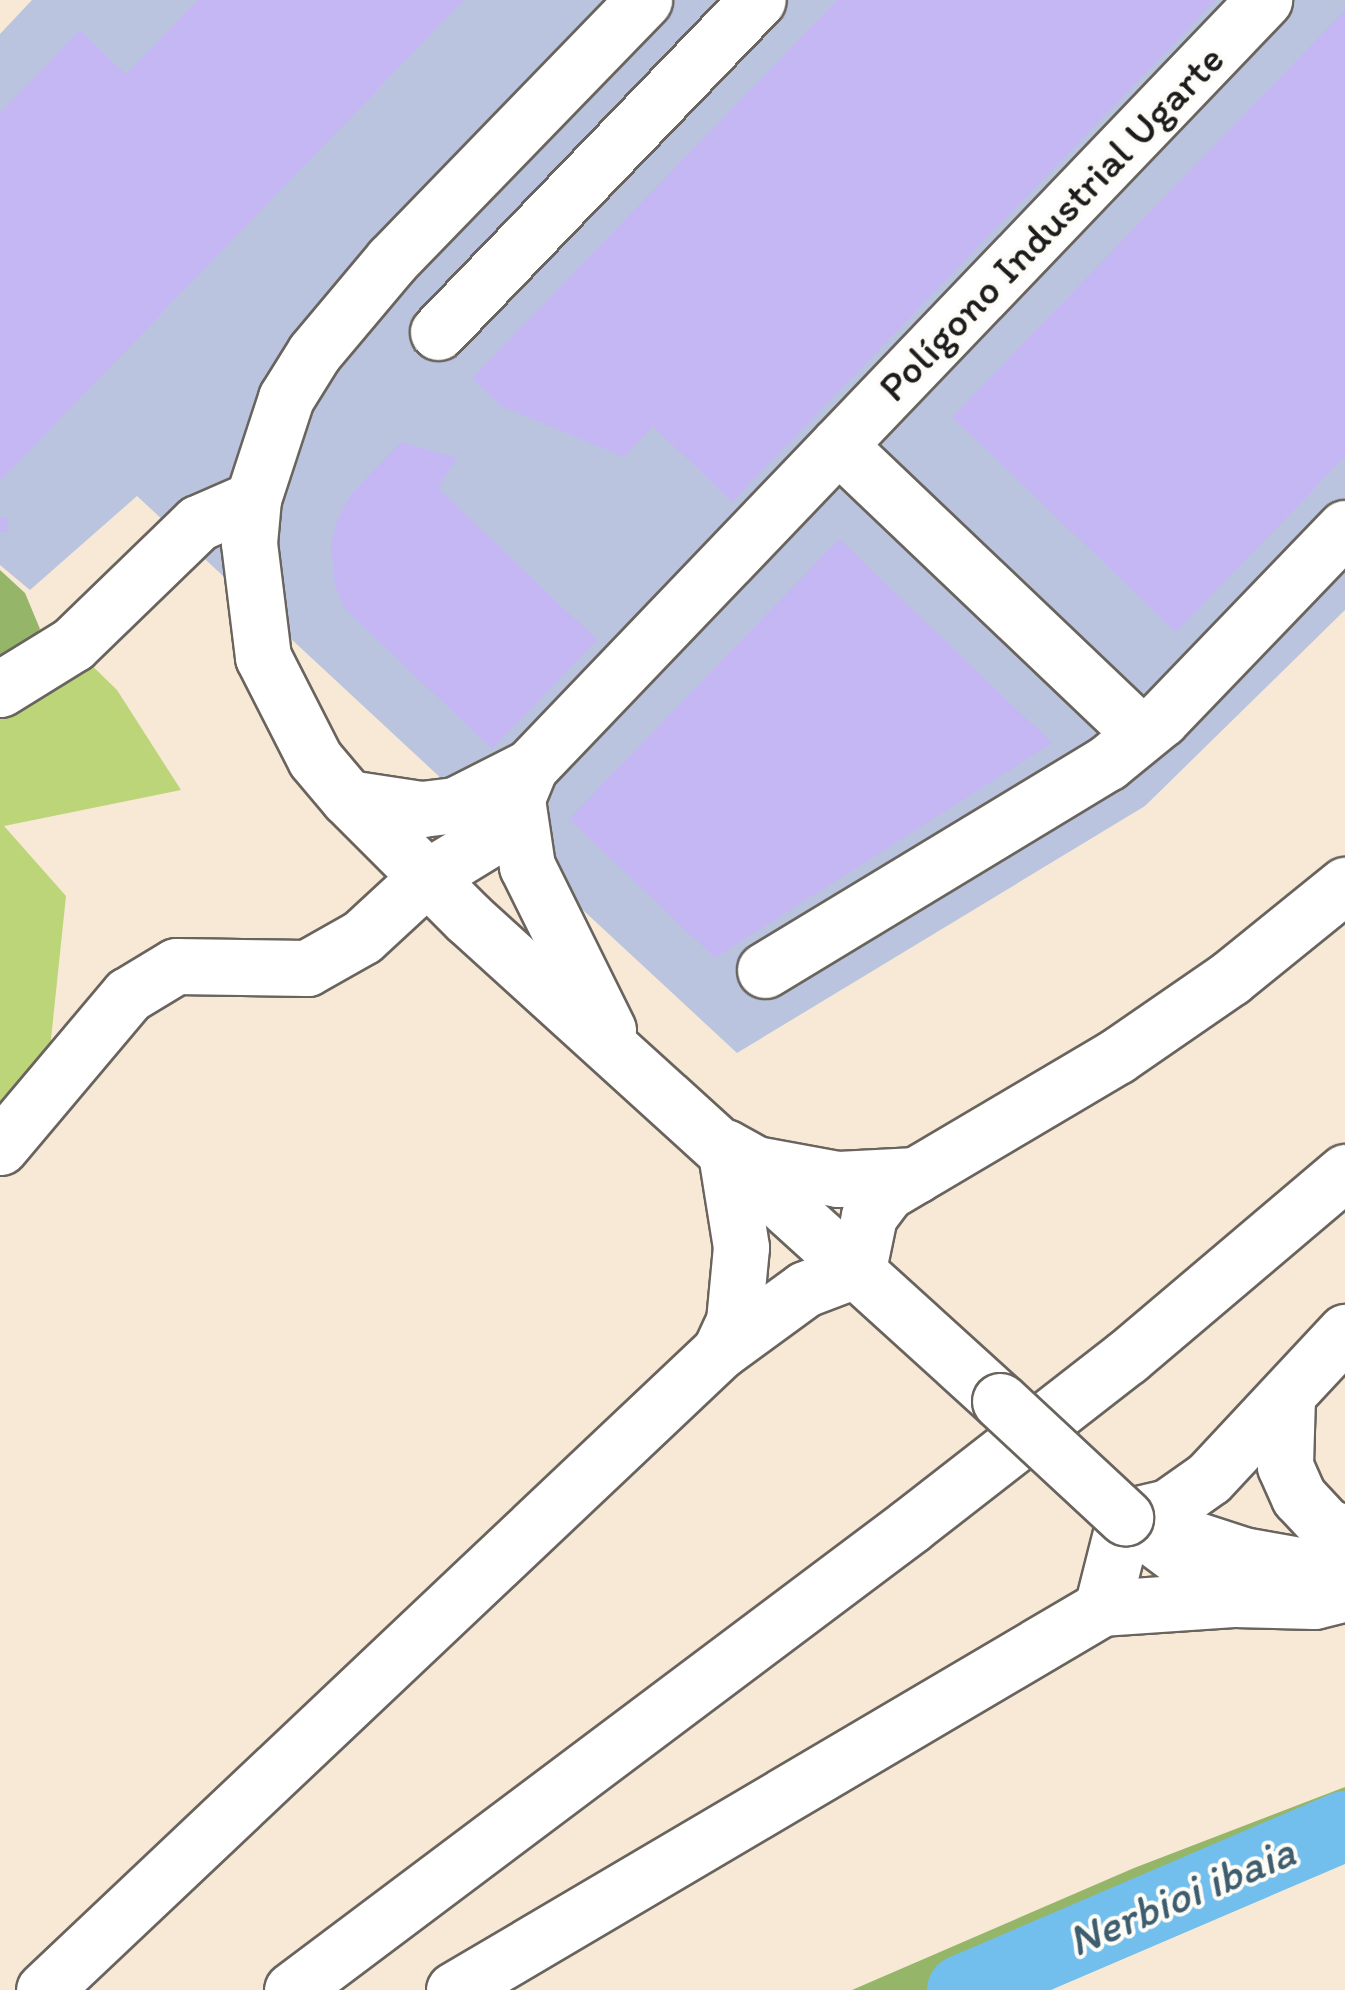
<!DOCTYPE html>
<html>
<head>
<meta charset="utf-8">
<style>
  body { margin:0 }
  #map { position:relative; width:1345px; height:1990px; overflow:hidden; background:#f7e9d6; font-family:Itim,sans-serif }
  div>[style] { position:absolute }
  .industrial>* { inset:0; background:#bac4de }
  .green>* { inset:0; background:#bcd579 }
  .forest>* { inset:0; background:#95b669 }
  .river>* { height:70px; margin:-35px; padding:0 35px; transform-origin:35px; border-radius:35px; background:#72beec }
  .building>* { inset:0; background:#c5b7f4; transform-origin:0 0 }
  .roads { filter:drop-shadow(2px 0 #69645d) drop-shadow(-2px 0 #69645d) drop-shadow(0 2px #69645d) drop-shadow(0 -2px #69645d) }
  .minor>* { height:55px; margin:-27.5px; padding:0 27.5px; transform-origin:27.5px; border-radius:27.5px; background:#fff }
  .major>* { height:55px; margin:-27.5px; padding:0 27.5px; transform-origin:27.5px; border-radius:27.5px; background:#fff }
  .bridges { filter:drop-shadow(2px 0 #69645d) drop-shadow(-2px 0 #69645d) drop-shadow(0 2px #69645d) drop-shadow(0 -2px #69645d) }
  .minor-bridge>* { height:55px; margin:-27.5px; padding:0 27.5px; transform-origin:27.5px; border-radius:27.5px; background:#fff }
  span { translate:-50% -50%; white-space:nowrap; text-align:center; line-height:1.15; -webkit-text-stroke:8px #fdfcf7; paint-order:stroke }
  .street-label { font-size:42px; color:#1c1c1c }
  .water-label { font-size:45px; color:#3e5d6f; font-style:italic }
</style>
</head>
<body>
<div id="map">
  <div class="industrial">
    <div style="clip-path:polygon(32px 0,1345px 0,1345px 610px,1145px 806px,737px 1053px,137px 496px,30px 590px,0 565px,0 34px)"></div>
  </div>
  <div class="green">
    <div style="clip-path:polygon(40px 629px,76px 650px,117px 690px,181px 790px,4px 826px,66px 896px,48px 1068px,0 1111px,0 669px)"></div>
  </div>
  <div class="forest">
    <div style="clip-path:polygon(0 570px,25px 593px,40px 629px,0 669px)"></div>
    <div style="clip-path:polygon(1345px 1787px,1345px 1841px,1004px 1990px,852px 1990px,1134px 1868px)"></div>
  </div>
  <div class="river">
    <div style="left:962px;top:1990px;width:417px;rotate:-23.2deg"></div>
  </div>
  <div class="building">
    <div style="clip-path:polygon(198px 0,464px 0,0 481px,0 113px,80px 30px,126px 74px)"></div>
    <div style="clip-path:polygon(837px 0,1216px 0,732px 502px,653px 426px,624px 457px,501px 406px,472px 378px)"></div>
    <div style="clip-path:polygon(1345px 10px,1345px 457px,1176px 632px,952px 417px)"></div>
    <div style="clip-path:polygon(401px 442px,457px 458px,438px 488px,597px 640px,492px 749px,345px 609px,335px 585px,331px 545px,338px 518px,353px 492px)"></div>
    <div style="left:0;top:517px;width:8px;height:15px"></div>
    <div style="clip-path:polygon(839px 539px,1052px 743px,715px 958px,569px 819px)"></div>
  </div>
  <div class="roads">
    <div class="minor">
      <div style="left:644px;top:0;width:362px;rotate:134.1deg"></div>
      <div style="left:392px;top:260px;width:121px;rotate:130deg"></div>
      <div style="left:314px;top:353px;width:53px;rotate:121.9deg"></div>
      <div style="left:286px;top:398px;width:106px;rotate:108.1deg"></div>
      <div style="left:253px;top:499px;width:44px;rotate:95.2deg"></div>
      <div style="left:249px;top:543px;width:115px;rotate:83deg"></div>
      <div style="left:263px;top:657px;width:114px;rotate:63deg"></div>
      <div style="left:315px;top:759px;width:51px;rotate:49.8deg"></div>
      <div style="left:348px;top:798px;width:170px;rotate:45deg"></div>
      <div style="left:468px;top:918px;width:719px;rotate:42.24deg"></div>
      <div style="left:438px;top:332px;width:461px;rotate:-46.1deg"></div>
      <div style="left:838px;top:445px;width:419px;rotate:43.6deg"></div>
      <div style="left:0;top:689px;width:86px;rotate:-31.7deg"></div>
      <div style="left:73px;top:644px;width:174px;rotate:-44.1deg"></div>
      <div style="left:198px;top:523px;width:60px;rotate:-23.6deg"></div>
      <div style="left:348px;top:798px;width:75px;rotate:8.5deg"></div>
      <div style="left:422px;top:809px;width:33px;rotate:-7deg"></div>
      <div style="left:455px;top:805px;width:84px;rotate:-26.9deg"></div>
      <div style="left:530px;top:767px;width:1062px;rotate:-46.26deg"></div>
      <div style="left:518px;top:806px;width:61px;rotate:81.5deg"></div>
      <div style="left:527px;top:866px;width:183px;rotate:63.7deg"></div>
      <div style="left:765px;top:970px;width:400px;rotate:-31.2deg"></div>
      <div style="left:1107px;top:763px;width:70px;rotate:-39.2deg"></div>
      <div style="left:1161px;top:719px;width:265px;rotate:-46.1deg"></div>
      <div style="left:0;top:1147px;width:199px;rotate:-49.9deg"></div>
      <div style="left:128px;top:995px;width:56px;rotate:-31.1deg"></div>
      <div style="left:176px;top:966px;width:131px;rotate:0.9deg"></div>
      <div style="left:307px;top:968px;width:63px;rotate:-29.4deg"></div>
      <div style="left:362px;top:937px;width:88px;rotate:-42.7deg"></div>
      <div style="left:427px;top:877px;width:90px;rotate:-31.4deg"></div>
      <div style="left:504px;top:830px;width:68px;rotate:-67.6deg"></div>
      <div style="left:1125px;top:1517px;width:137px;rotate:36.7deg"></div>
      <div style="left:1235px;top:1599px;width:79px;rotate:1.5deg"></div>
      <div style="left:1314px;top:1601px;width:32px;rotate:-14deg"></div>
      <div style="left:1163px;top:1529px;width:84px;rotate:18deg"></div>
      <div style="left:1243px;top:1555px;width:63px;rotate:10.1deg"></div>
      <div style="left:1305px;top:1566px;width:40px;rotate:-8.5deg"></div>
    </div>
    <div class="major">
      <div style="left:725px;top:1147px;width:35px;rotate:29deg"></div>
      <div style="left:756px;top:1164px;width:83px;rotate:10.4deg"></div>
      <div style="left:838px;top:1179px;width:78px;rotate:-2.9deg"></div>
      <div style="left:720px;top:1351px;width:33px;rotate:-65deg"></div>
      <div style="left:734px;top:1321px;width:74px;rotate:-84.6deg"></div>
      <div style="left:741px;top:1247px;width:101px;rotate:-99.1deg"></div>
      <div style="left:1287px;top:1397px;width:69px;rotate:91.7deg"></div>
      <div style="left:1285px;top:1466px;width:34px;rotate:66deg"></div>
      <div style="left:1299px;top:1497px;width:40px;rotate:47deg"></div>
      <div style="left:1326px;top:1526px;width:20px;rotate:20deg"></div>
      <div style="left:1102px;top:1608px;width:94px;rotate:-75.8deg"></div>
      <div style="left:1125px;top:1517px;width:44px;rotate:-13.1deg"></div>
      <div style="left:1168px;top:1507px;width:50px;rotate:-35.3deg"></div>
      <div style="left:1209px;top:1478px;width:200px;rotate:-47deg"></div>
      <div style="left:44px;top:1990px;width:930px;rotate:-43.39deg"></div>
      <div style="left:720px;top:1351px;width:105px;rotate:-36.1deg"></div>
      <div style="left:805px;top:1289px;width:57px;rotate:-20.7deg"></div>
      <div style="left:858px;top:1269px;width:54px;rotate:-78.3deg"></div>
      <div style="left:869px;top:1216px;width:30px;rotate:-53deg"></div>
      <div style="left:887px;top:1192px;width:267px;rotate:-30.6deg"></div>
      <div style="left:1117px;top:1056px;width:137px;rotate:-34.6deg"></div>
      <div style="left:1230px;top:978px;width:148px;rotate:-39deg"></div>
      <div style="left:292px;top:1990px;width:774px;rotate:-36.91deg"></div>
      <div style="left:911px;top:1525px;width:274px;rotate:-37.9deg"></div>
      <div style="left:1127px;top:1357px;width:286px;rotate:-40.3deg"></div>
      <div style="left:454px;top:1990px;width:752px;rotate:-30.52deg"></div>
      <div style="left:1102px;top:1608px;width:133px;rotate:-3.9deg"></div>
    </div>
  </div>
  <div class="bridges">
    <div class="minor-bridge">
      <div style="left:1000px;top:1401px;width:171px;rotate:42.9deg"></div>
    </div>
  </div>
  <div class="street-label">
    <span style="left:1051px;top:223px;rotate:-46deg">Polígono Industrial Ugarte</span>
  </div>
  <div class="water-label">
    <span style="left:1181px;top:1896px;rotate:-23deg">Nerbioi ibaia</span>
  </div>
</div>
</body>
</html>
